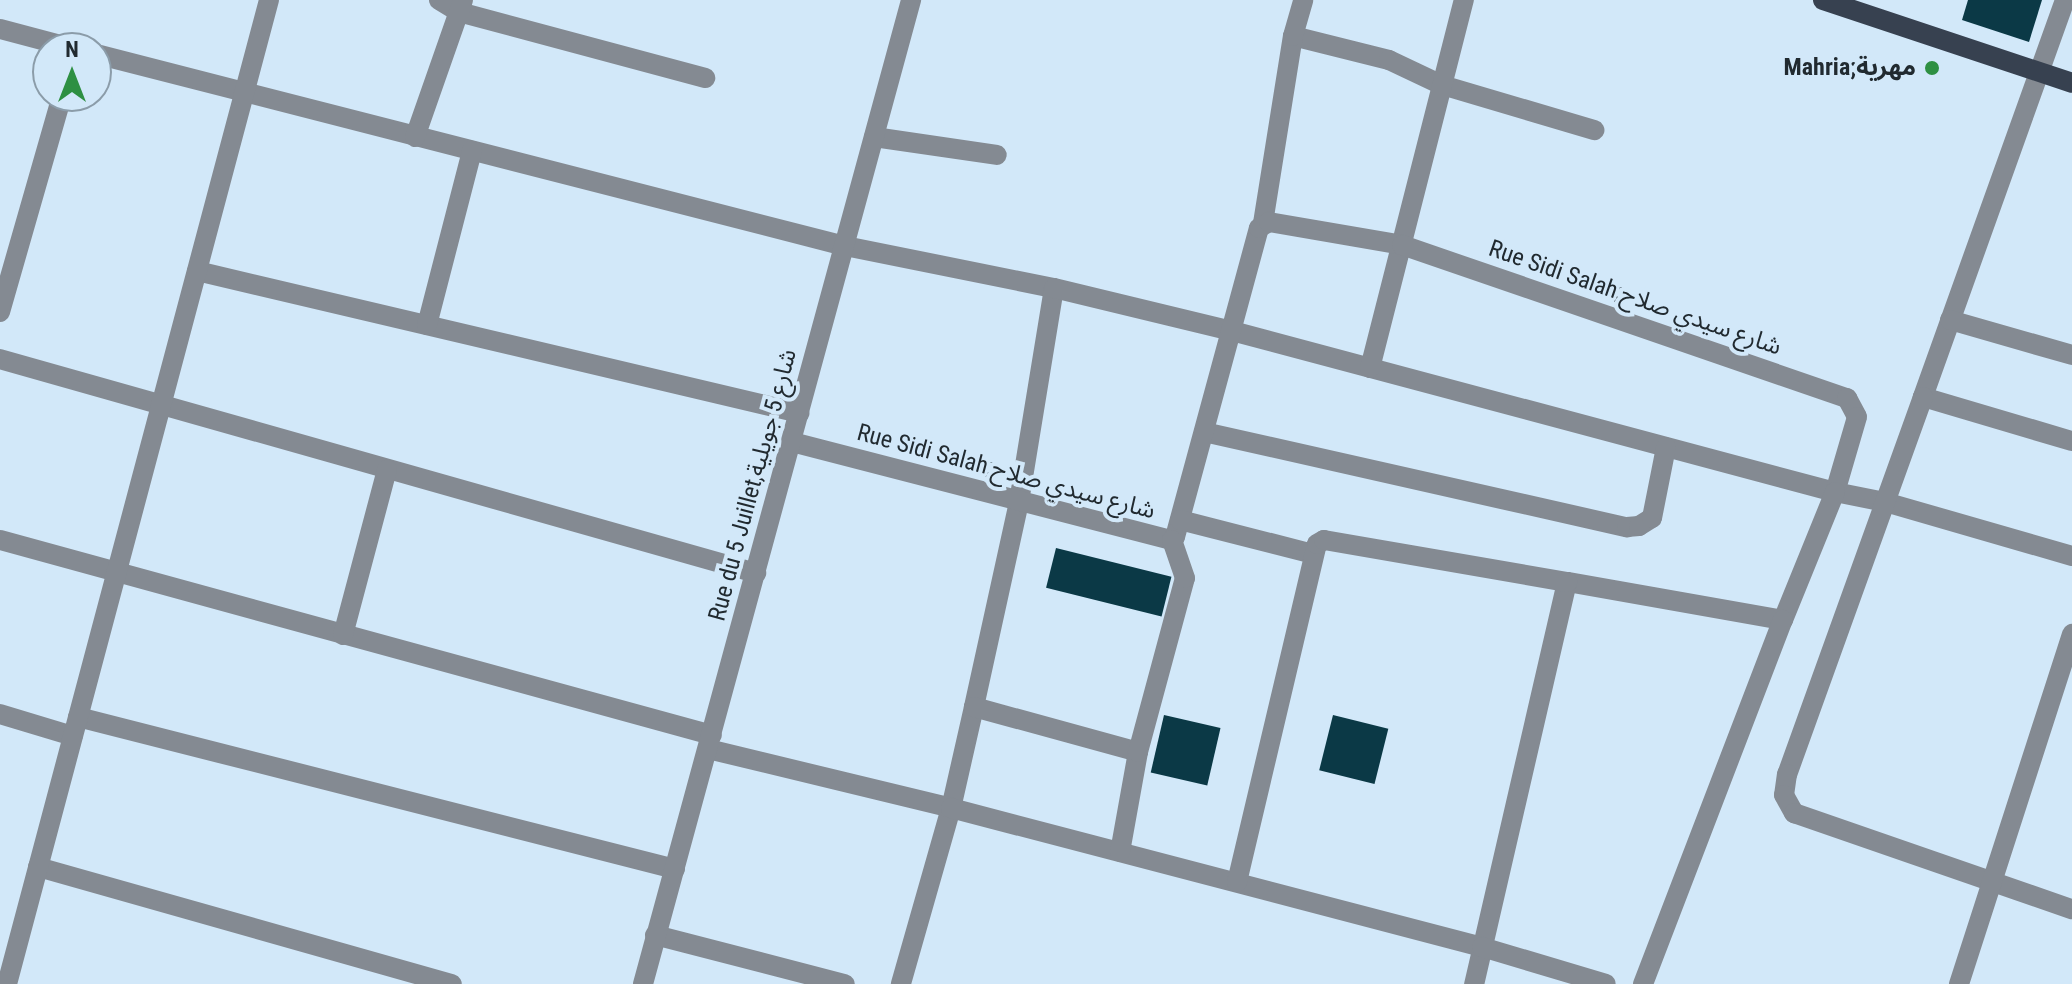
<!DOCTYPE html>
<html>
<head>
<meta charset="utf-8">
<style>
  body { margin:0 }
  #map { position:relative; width:2072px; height:984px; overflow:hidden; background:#d2e8f9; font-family:"Roboto Condensed","Noto Sans Arabic",sans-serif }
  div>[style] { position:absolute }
  .building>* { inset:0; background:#0b3946; transform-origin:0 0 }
  .minor>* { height:20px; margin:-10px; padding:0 10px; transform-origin:10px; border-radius:10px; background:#848a92 }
  .major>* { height:20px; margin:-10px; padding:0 10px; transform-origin:10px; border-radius:10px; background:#374150 }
  .dots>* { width:22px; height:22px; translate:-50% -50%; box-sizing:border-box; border:4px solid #d2e8f9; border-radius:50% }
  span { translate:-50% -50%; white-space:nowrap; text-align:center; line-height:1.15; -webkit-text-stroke:8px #d2e8f9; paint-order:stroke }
  .poi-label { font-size:24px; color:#212a30; font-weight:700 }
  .right { translate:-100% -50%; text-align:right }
  .street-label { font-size:24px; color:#212a30 }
  .north { position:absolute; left:32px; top:32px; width:80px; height:80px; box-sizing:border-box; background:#d2e8f9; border:2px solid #8b9ca9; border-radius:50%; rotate:0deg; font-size:22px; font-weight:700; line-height:32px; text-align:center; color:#212a30 }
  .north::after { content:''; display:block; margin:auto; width:28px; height:36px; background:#2e9043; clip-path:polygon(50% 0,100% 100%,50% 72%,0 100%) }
</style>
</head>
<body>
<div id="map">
  <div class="building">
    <div style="clip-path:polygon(1968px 0,2042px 0,2029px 42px,1962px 20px)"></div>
    <div style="left:1056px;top:548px;width:119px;height:41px;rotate:14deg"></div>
    <div style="left:1164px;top:715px;width:58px;height:59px;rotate:13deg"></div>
    <div style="left:1333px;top:715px;width:57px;height:57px;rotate:14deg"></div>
  </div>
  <div class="minor">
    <div style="left:439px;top:0;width:23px;rotate:31deg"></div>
    <div style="left:459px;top:12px;width:255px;rotate:15deg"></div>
    <div style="left:2065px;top:0;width:422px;rotate:109.7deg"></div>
    <div style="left:1923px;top:397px;width:155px;rotate:16.5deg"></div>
    <div style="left:0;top:29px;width:74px;rotate:14.8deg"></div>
    <div style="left:1293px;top:36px;width:99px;rotate:14deg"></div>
    <div style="left:1389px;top:60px;width:59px;rotate:25.3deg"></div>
    <div style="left:1442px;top:85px;width:159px;rotate:16.5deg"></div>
    <div style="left:96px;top:54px;width:773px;rotate:14.38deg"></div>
    <div style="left:845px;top:246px;width:213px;rotate:11.4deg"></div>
    <div style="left:1054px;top:288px;width:217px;rotate:99.3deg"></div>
    <div style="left:1019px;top:502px;width:210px;rotate:102.4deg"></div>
    <div style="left:974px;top:707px;width:104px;rotate:102.8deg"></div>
    <div style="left:951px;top:808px;width:183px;rotate:105.9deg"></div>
    <div style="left:415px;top:137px;width:145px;rotate:-70.7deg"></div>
    <div style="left:874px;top:137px;width:124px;rotate:8.3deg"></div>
    <div style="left:1263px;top:223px;width:189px;rotate:-80.9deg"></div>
    <div style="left:1293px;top:36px;width:37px;rotate:-74deg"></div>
    <div style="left:197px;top:271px;width:619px;rotate:13.27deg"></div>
    <div style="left:1054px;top:288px;width:183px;rotate:13.6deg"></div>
    <div style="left:1232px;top:331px;width:624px;rotate:14.95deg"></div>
    <div style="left:1835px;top:492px;width:51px;rotate:11.3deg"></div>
    <div style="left:1885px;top:502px;width:195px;rotate:16.1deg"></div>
    <div style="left:0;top:312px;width:225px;rotate:-74deg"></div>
    <div style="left:1950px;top:320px;width:127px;rotate:16deg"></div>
    <div style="left:427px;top:325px;width:180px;rotate:-75.5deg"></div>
    <div style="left:0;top:359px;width:786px;rotate:15.81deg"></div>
    <div style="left:1370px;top:368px;width:380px;rotate:-75.7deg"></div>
    <div style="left:1923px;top:397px;width:401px;rotate:109.8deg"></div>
    <div style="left:1787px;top:774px;width:21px;rotate:98deg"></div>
    <div style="left:1784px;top:795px;width:21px;rotate:61deg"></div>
    <div style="left:1794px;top:813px;width:294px;rotate:19.1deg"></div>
    <div style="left:1204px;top:432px;width:434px;rotate:12.7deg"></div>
    <div style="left:1627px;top:527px;width:12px;rotate:-5deg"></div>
    <div style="left:1639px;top:526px;width:15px;rotate:-32deg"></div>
    <div style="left:1652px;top:518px;width:72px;rotate:-78.8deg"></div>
    <div style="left:792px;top:442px;width:392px;rotate:14.5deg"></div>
    <div style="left:1172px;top:540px;width:4px;rotate:-45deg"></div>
    <div style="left:1175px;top:537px;width:320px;rotate:-74.8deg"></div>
    <div style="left:1259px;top:228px;width:12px;rotate:-31deg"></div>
    <div style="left:1269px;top:222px;width:135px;rotate:9.8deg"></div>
    <div style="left:1402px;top:245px;width:471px;rotate:19deg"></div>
    <div style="left:1847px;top:398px;width:21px;rotate:62deg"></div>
    <div style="left:1857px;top:417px;width:78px;rotate:106.3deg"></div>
    <div style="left:1835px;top:492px;width:138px;rotate:112.1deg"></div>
    <div style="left:1783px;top:620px;width:219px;rotate:-170deg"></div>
    <div style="left:1567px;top:582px;width:413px;rotate:103deg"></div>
    <div style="left:1180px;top:520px;width:137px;rotate:14.3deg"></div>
    <div style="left:0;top:540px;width:738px;rotate:15.32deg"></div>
    <div style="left:343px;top:635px;width:171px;rotate:-75.1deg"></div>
    <div style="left:974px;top:707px;width:170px;rotate:15.3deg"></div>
    <div style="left:0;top:714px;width:76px;rotate:16.8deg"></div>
    <div style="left:78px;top:717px;width:616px;rotate:14.28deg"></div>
    <div style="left:708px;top:749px;width:250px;rotate:13.6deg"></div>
    <div style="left:951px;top:808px;width:549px;rotate:14.67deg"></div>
    <div style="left:1482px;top:947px;width:129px;rotate:16.6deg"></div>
    <div style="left:1120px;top:852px;width:102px;rotate:-79.8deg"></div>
    <div style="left:1138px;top:752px;width:180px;rotate:-74.9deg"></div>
    <div style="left:1185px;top:578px;width:40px;rotate:-108.9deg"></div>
    <div style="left:38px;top:867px;width:430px;rotate:15.8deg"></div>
    <div style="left:1237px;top:882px;width:347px;rotate:-76.7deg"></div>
    <div style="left:1317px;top:544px;width:8px;rotate:-30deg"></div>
    <div style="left:1324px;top:540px;width:247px;rotate:9.8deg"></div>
    <div style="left:655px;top:935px;width:196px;rotate:14.5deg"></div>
    <div style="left:7px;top:984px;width:1018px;rotate:-75.09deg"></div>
    <div style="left:643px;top:984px;width:1020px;rotate:-74.76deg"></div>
    <div style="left:1643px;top:984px;width:390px;rotate:-69deg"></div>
    <div style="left:1959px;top:984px;width:368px;rotate:-72.1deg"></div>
  </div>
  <div class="major">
    <div style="left:1823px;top:0;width:262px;rotate:18.4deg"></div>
  </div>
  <div class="dots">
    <div style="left:1932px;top:68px;background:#2e9043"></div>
  </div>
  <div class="poi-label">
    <span class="right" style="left:1916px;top:68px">Mahria;مهرية</span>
  </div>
  <div class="street-label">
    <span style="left:1635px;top:298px;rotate:19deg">Rue Sidi Salah;شارع سيدي صلاح</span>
    <span style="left:1006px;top:472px;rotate:15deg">Rue Sidi Salah;شارع سيدي صلاح</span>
    <span style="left:753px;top:485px;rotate:-75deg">Rue du 5 Juillet,شارع 5 جويلية</span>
  </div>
  <div class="north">N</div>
</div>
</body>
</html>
